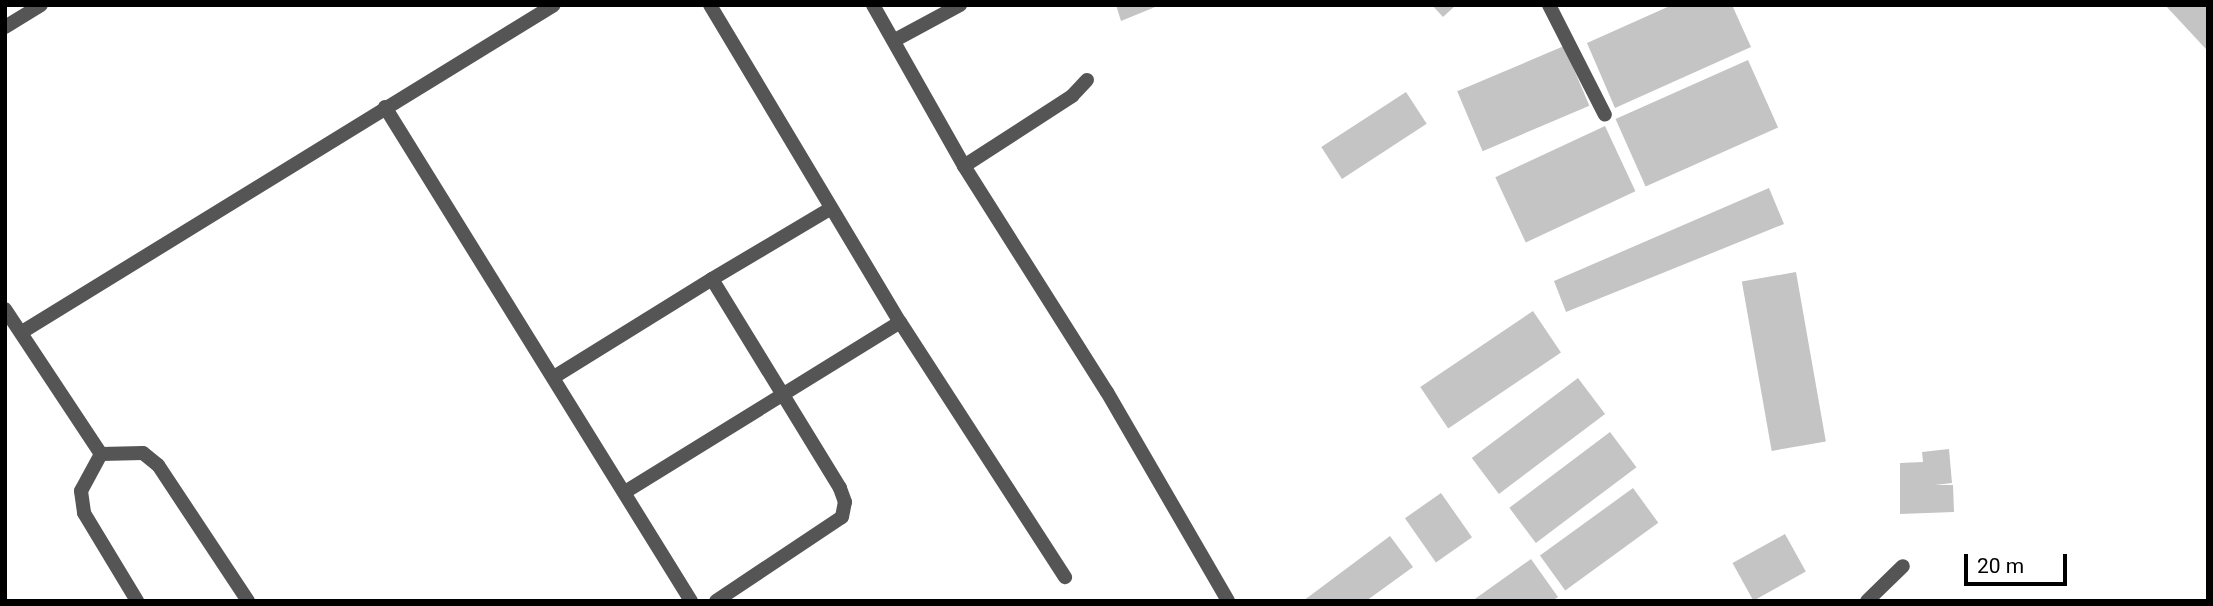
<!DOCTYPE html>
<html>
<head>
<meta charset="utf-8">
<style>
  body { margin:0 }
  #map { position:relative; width:2213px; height:606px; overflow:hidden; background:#fff; font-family:Roboto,sans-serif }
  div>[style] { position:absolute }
  .building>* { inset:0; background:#c4c4c4; transform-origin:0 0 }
  .service>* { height:14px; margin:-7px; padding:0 7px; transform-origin:7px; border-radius:7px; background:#555 }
  .minor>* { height:14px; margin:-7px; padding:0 7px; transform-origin:7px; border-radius:7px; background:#555 }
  span { translate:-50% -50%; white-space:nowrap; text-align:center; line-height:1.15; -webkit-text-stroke:5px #fff; paint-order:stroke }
  .frame { position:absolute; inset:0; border:7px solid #000; pointer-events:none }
  .scale { position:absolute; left:1964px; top:554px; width:103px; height:32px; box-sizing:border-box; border:4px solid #000; border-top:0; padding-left:9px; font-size:21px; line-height:24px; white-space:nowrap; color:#000; -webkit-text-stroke:5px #fff; paint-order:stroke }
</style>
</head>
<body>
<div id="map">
  <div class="building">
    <div style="clip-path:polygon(1116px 5px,1160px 5px,1121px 21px)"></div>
    <div style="clip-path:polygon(1432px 5px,1456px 5px,1443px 17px)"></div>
    <div style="clip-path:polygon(1672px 5px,1732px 5px,1751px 47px,1615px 108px,1587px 43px)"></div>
    <div style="clip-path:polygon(2165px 5px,2208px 5px,2208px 51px,2205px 48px)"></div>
    <div style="left:1564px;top:46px;width:65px;height:116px;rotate:67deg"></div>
    <div style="left:1748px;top:60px;width:74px;height:145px;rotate:66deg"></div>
    <div style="left:1406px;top:92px;width:38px;height:101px;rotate:57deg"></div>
    <div style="left:1605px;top:126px;width:72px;height:121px;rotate:65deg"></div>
    <div style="clip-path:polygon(1769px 188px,1784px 224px,1566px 312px,1554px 281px)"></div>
    <div style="left:1796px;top:272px;width:172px;height:55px;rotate:80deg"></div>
    <div style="left:1533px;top:311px;width:50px;height:136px;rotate:56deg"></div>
    <div style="left:1578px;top:378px;width:45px;height:133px;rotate:53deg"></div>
    <div style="left:1610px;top:432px;width:44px;height:126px;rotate:53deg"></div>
    <div style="clip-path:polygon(1949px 449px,1952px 483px,1935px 485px,1953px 485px,1954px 512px,1900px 514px,1900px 463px,1923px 462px,1922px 452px)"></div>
    <div style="left:1633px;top:488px;width:43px;height:115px;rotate:54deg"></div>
    <div style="left:1441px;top:493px;width:54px;height:44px;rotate:55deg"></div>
    <div style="left:1785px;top:534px;width:43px;height:60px;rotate:61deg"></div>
    <div style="clip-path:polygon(1390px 536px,1413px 567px,1366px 601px,1303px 601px)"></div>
    <div style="clip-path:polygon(1531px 559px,1558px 597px,1552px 601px,1472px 601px)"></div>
  </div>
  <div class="service">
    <div style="left:710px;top:5px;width:370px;rotate:59.1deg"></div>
    <div style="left:900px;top:322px;width:304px;rotate:57.1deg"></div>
    <div style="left:385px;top:107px;width:581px;rotate:58.22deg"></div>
    <div style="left:964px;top:166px;width:129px;rotate:-32.9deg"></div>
    <div style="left:1072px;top:96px;width:22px;rotate:-47deg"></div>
    <div style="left:5px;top:309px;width:174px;rotate:56.5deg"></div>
    <div style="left:101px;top:454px;width:42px;rotate:-1.4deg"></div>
    <div style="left:143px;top:453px;width:19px;rotate:39deg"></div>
    <div style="left:158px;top:465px;width:163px;rotate:56.5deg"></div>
    <div style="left:22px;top:332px;width:624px;rotate:-31.58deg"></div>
    <div style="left:554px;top:377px;width:186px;rotate:-31.8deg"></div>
    <div style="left:101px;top:454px;width:42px;rotate:118.4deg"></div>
    <div style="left:81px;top:491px;width:22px;rotate:82deg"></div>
    <div style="left:84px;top:513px;width:103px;rotate:58.9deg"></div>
    <div style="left:625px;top:492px;width:323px;rotate:-31.7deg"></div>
    <div style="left:716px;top:601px;width:151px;rotate:-33.7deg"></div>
    <div style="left:842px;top:517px;width:15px;rotate:-79deg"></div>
    <div style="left:845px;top:502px;width:15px;rotate:-110deg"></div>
    <div style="left:840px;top:488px;width:245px;rotate:-121.5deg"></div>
    <div style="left:712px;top:279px;width:137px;rotate:-30.7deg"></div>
  </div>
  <div class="minor">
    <div style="left:873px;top:5px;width:185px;rotate:60.5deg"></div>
    <div style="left:964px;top:166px;width:267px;rotate:57.7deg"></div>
    <div style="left:1107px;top:392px;width:241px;rotate:59.9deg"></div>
    <div style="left:1549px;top:5px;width:123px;rotate:63deg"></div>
    <div style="left:5px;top:27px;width:42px;rotate:-31.4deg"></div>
    <div style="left:895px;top:40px;width:74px;rotate:-28.3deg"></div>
    <div style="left:1867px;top:601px;width:50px;rotate:-44.2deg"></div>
  </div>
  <div class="frame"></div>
  <div class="scale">20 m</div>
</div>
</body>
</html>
